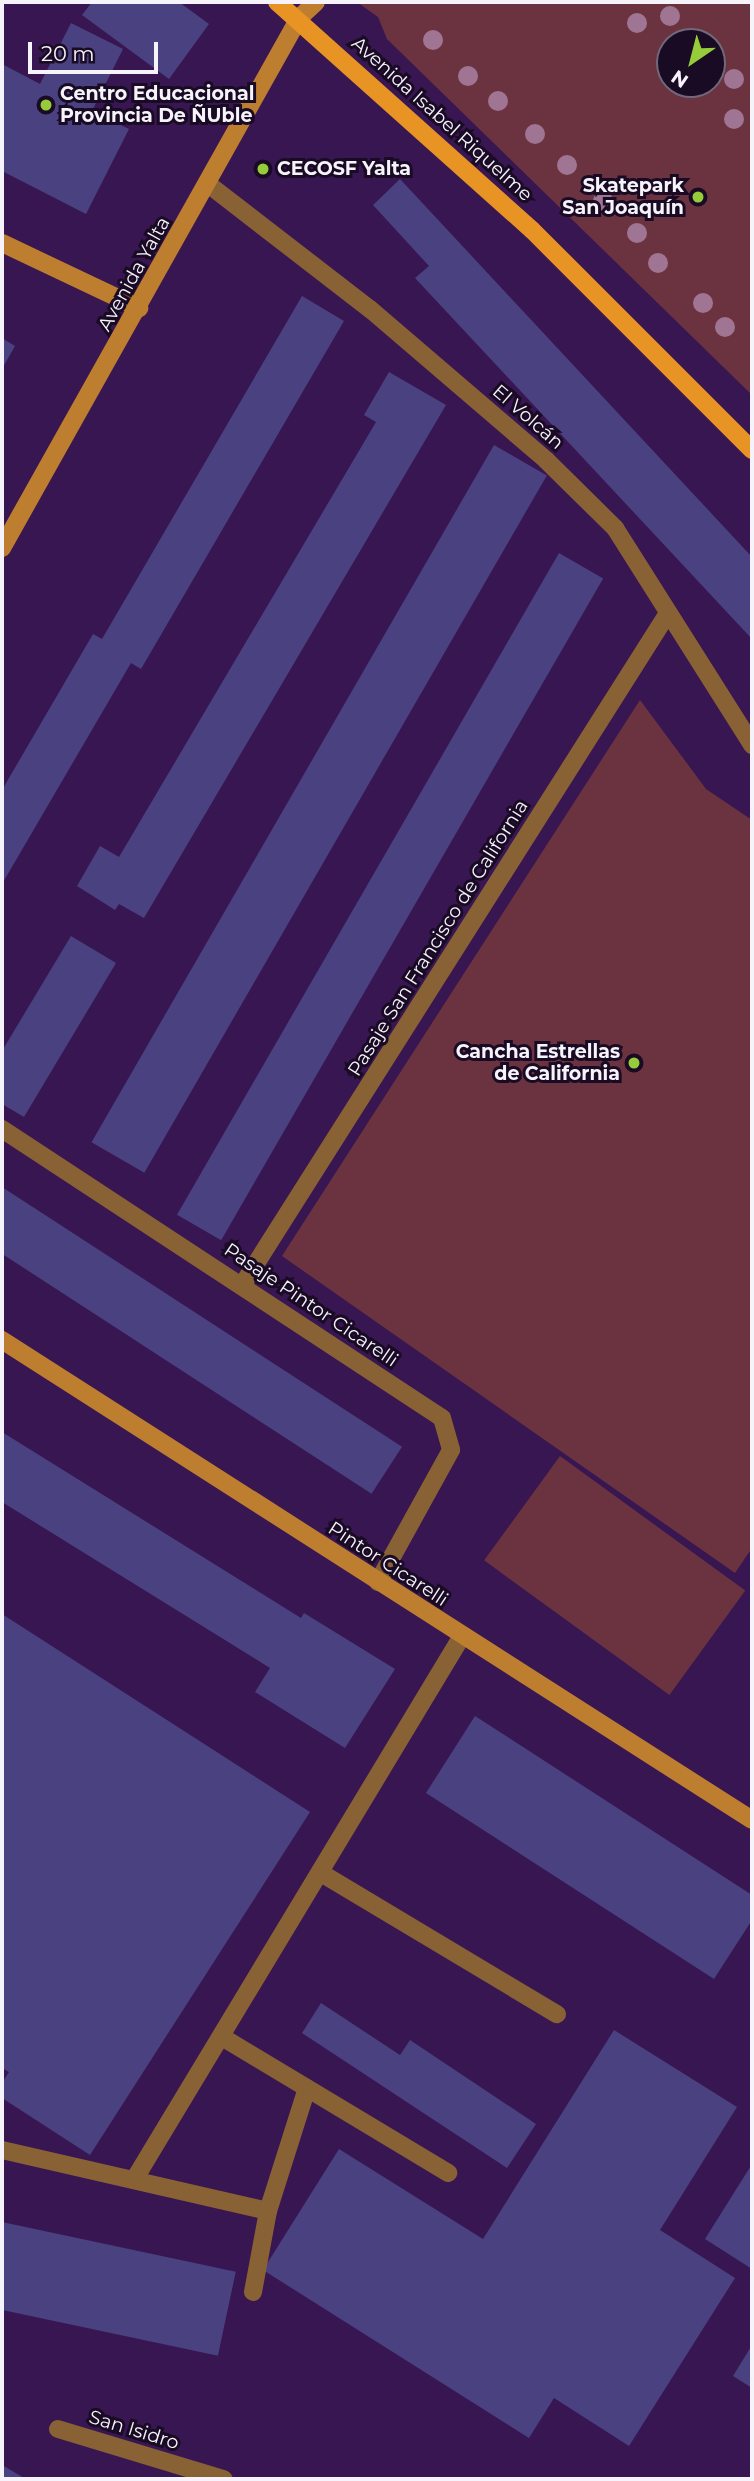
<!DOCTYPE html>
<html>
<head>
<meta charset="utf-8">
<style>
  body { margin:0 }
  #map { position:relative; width:754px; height:2481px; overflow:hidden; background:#381651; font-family:Montserrat,sans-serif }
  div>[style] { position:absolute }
  .green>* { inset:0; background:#6b333f; transform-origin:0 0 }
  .building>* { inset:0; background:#4a4181; transform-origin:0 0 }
  .lane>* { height:18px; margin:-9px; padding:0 9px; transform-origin:9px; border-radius:9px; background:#886134 }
  .street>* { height:18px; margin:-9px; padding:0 9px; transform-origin:9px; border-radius:9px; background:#886134 }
  .secondary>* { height:18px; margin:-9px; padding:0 9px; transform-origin:9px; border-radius:9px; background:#be7e2f }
  .primary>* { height:18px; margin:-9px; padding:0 9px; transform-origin:9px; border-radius:9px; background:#e79425 }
  .trees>* { width:20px; height:20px; margin:-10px; border-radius:50%; background:#a07594 }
  .dots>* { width:19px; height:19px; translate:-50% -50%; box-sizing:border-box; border:4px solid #190b24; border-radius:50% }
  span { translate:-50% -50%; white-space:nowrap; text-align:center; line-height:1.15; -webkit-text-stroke:6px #190b24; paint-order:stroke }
  .poi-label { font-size:19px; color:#f6f3fa; font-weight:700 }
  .left { translate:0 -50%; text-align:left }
  .right { translate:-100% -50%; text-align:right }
  .street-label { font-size:19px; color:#f6f3fa }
  .frame { position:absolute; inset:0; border:4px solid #f6f3fa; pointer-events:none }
  .north { position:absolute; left:656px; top:28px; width:70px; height:70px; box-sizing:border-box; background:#190b24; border:2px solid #71687a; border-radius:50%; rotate:215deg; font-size:19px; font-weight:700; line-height:28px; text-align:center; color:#f6f3fa }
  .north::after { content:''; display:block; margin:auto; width:24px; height:32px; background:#96cc39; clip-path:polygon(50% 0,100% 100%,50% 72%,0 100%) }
  .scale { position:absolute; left:28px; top:42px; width:130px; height:32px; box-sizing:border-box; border:4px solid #f6f3fa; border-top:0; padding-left:9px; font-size:21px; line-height:24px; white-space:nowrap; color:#f6f3fa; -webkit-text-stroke:5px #190b24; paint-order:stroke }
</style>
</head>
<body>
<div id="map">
  <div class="green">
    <div style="clip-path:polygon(evenodd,357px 2px,752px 2px,752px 395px,387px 39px,378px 17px,357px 2px,670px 42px,712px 42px,712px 84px,670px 84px,670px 42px)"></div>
    <div style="clip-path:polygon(640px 700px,706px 789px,752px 820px,752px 1548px,735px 1573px,282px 1256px)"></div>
    <div style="left:560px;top:1456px;width:229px;height:129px;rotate:36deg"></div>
  </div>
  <div class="building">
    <div style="clip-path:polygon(92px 2px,179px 2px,209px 24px,169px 79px,82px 15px)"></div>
    <div style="clip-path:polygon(71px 23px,123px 49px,92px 111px,129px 129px,86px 214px,2px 171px,2px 64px,40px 84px)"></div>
    <div style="clip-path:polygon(400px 179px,752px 557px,752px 639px,415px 278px,429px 266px,373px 205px)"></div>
    <div style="clip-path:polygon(302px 296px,344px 321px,141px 669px,131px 663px,2px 884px,2px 790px,93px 634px,102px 639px)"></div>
    <div style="clip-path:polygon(2px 338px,15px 346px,2px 369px)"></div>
    <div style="clip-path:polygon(389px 372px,446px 405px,144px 918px,119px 904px,115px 910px,77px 886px,100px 846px,119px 857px,376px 422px,364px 415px)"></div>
    <div style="left:494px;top:445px;width:61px;height:805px;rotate:30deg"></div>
    <div style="left:559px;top:553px;width:51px;height:764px;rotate:30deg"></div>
    <div style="clip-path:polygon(71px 936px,116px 963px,24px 1117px,2px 1104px,2px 1051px)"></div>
    <div style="left:2px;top:1187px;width:477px;height:56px;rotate:33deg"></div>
    <div style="clip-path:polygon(2px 1432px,301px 1618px,304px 1613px,395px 1669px,345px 1748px,255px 1692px,270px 1668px,2px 1502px)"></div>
    <div style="clip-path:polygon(2px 1614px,310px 1812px,90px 2155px,2px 2098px,2px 2083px,9px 2072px,2px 2068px)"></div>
    <div style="clip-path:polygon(475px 1716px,752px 1895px,752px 1920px,714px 1979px,426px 1793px)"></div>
    <div style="clip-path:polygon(321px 2003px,400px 2055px,410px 2040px,536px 2124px,507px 2168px,302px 2033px)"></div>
    <div style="clip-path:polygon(614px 2030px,737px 2107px,660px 2230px,735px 2278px,629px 2446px,554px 2398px,529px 2438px,263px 2270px,339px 2149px,483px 2239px)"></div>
    <div style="clip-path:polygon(752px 2164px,752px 2269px,705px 2239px)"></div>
    <div style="left:2px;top:2222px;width:239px;height:86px;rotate:12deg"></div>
    <div style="clip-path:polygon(752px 2345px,752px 2388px,733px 2376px)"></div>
    <div style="clip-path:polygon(2px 2465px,26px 2479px,2px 2479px)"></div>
  </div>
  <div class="lane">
    <div style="left:321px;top:1873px;width:275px;rotate:30.9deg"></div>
    <div style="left:222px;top:2037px;width:264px;rotate:31deg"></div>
    <div style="left:2px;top:2150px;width:273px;rotate:12.9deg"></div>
    <div style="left:134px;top:2180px;width:635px;rotate:-58.91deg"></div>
    <div style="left:253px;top:2292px;width:82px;rotate:-79.5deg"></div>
    <div style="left:268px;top:2211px;width:129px;rotate:-72.4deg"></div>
  </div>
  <div class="street">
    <div style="left:208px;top:184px;width:205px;rotate:37.7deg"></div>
    <div style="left:370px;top:309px;width:232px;rotate:40.6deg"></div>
    <div style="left:546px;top:460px;width:97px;rotate:44.6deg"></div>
    <div style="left:615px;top:528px;width:257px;rotate:57.7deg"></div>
    <div style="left:2px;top:1129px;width:526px;rotate:33.3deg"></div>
    <div style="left:442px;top:1418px;width:33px;rotate:74deg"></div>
    <div style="left:451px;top:1450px;width:151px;rotate:118.9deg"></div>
    <div style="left:243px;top:1284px;width:794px;rotate:-57.65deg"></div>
    <div style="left:58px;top:2429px;width:173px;rotate:16.8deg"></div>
  </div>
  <div class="secondary">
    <div style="left:2px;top:243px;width:152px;rotate:25.4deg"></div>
    <div style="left:2px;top:548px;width:608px;rotate:-60.73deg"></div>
    <div style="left:299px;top:18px;width:23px;rotate:-43deg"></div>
    <div style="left:2px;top:1340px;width:890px;rotate:32.62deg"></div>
  </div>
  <div class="primary">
    <div style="left:277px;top:2px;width:342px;rotate:41.8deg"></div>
    <div style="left:532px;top:230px;width:311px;rotate:45deg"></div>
  </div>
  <div class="trees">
    <div style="left:670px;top:16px"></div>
    <div style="left:637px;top:23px"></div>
    <div style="left:433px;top:40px"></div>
    <div style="left:468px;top:76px"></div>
    <div style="left:734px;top:79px"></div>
    <div style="left:498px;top:101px"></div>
    <div style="left:734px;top:119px"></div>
    <div style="left:535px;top:134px"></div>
    <div style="left:567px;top:165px"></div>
    <div style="left:603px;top:201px"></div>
    <div style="left:637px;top:233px"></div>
    <div style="left:658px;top:263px"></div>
    <div style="left:703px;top:303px"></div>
    <div style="left:725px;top:327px"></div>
  </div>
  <div class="dots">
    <div style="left:46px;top:105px;background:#96cc39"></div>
    <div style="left:263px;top:169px;background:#96cc39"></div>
    <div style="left:698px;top:197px;background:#96cc39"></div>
    <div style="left:634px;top:1063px;background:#96cc39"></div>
  </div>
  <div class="poi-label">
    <span class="left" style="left:60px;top:105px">Centro Educacional<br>Provincia De ÑUble</span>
    <span class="left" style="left:277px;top:169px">CECOSF Yalta</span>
    <span class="right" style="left:684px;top:197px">Skatepark<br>San Joaquín</span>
    <span class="right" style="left:620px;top:1063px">Cancha Estrellas<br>de California</span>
  </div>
  <div class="street-label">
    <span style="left:442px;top:119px;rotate:42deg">Avenida Isabel Riquelme</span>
    <span style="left:134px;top:274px;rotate:-61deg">Avenida Yalta</span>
    <span style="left:528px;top:417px;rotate:41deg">El Volcán</span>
    <span style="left:438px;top:938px;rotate:-58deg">Pasaje San Francisco de California</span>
    <span style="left:311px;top:1305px;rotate:34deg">Pasaje Pintor Cicarelli</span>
    <span style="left:388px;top:1564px;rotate:33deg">Pintor Cicarelli</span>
    <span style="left:134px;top:2430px;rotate:17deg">San Isidro</span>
  </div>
  <div class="frame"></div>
  <div class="north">N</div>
  <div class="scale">20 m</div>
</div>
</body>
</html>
